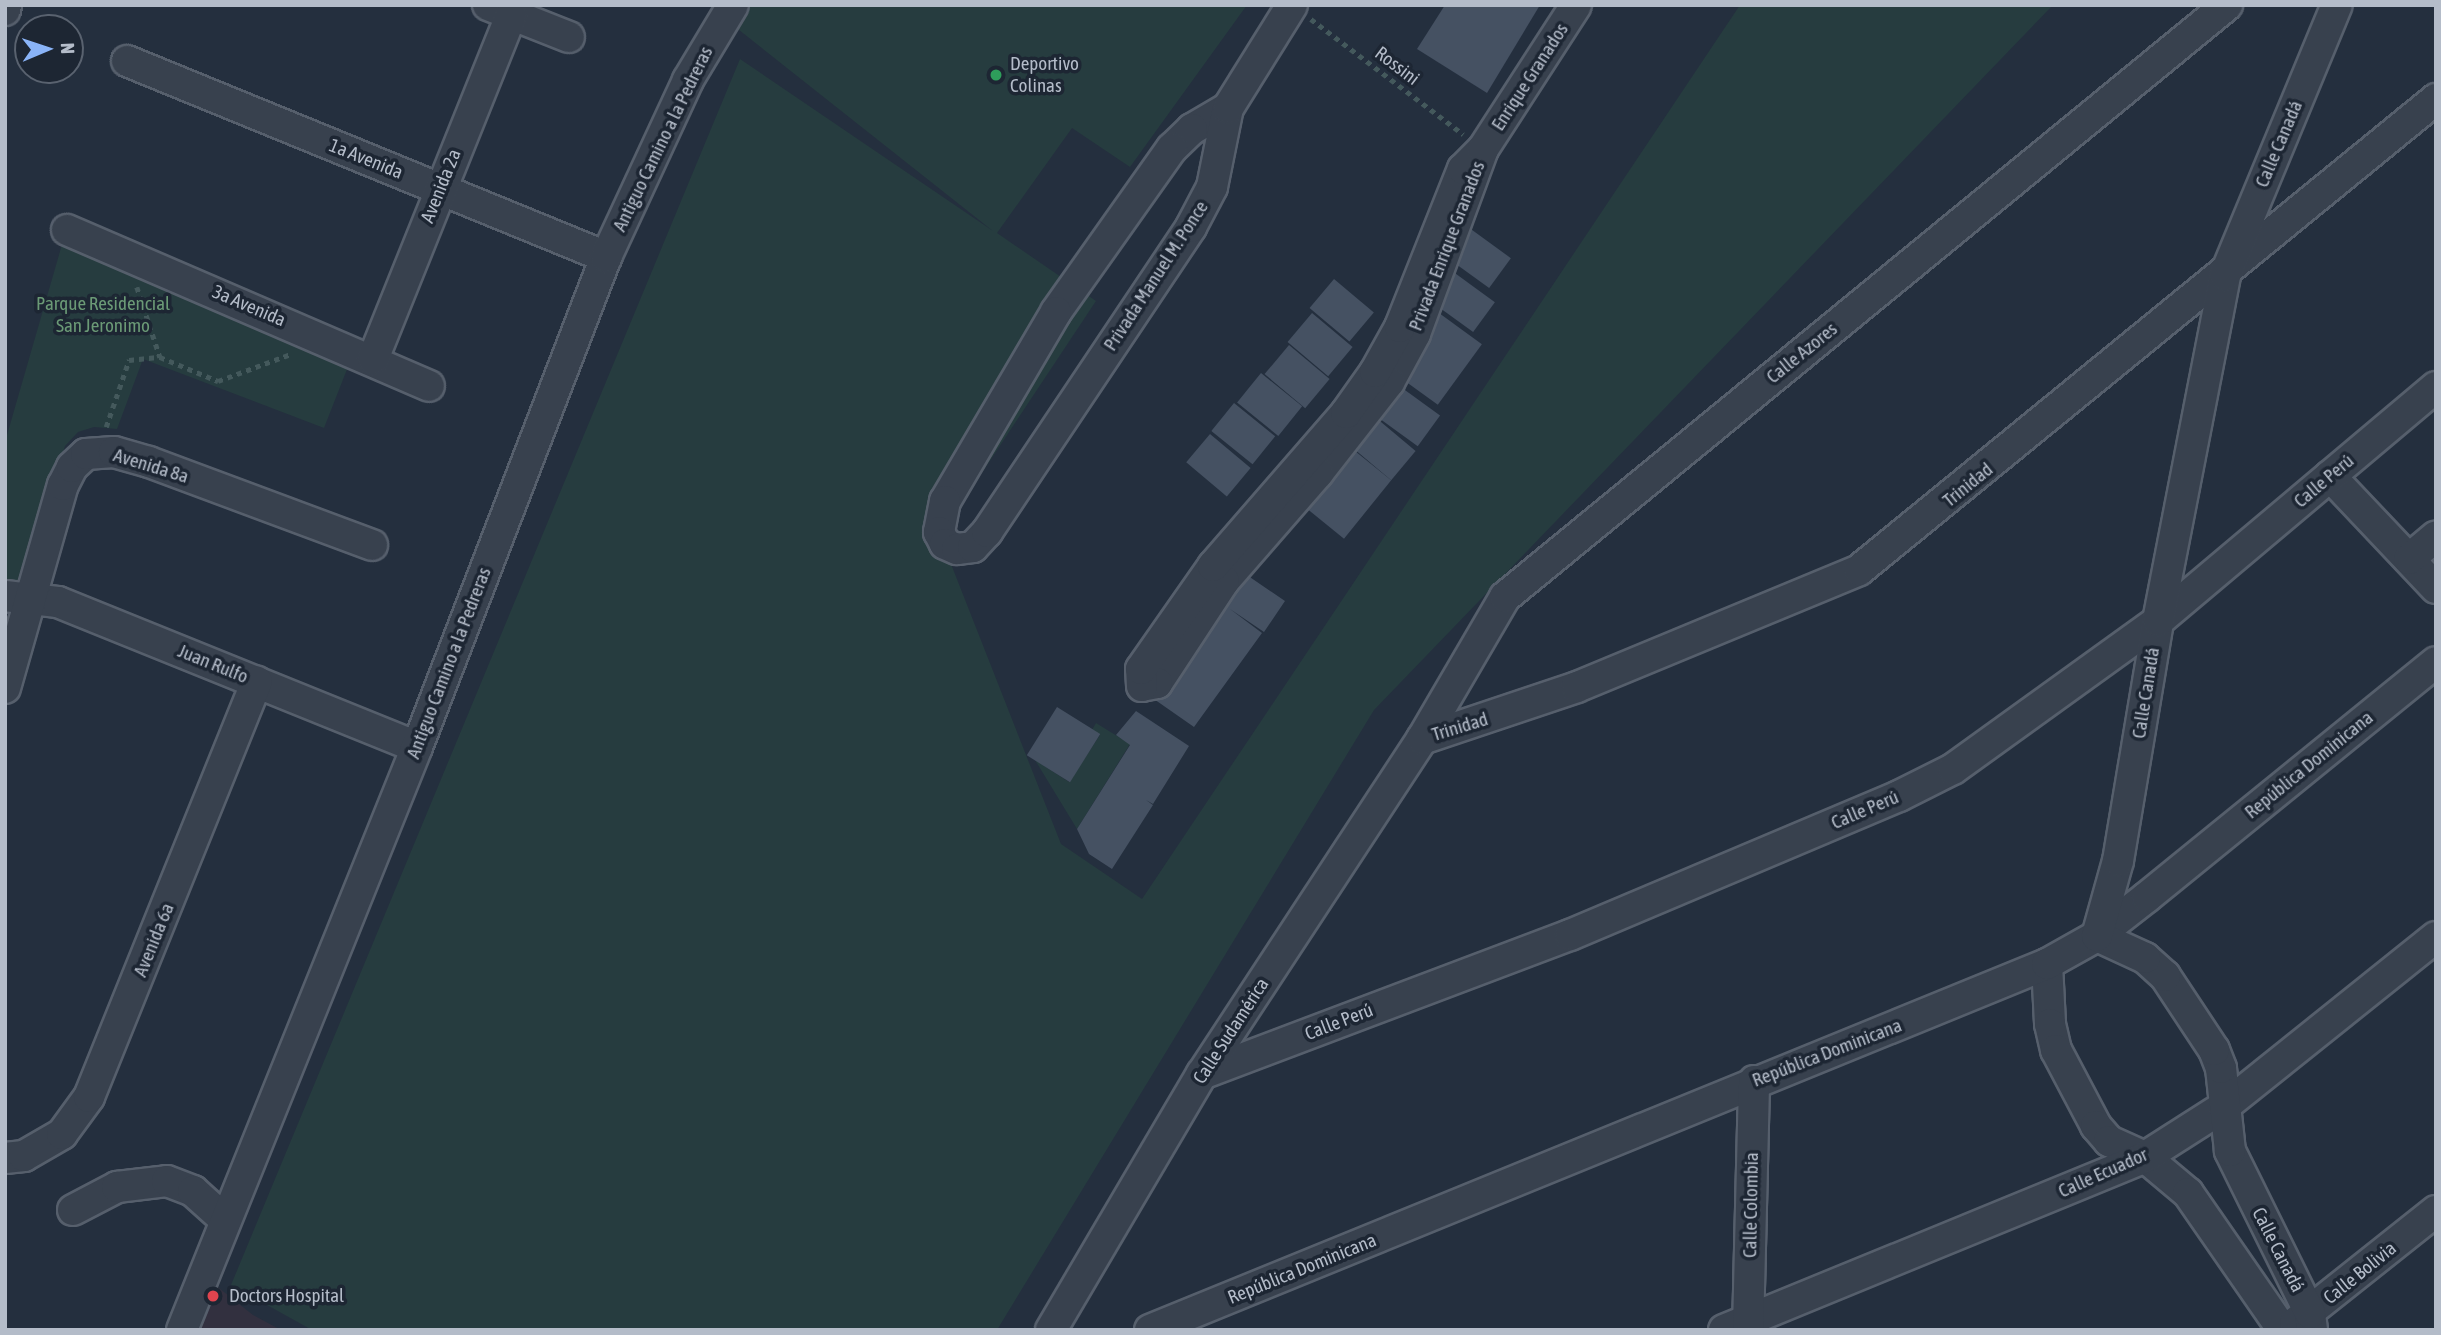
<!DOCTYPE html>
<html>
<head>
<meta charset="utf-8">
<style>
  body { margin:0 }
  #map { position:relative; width:2441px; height:1335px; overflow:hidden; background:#242f3e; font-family:"Asap Condensed",sans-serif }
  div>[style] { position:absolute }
  .medical>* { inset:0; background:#32303f }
  .green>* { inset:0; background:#263c3f }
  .building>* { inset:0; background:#455162; transform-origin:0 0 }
  .path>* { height:4.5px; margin-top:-2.25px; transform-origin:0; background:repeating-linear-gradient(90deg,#44595c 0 5px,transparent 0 10px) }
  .roads { filter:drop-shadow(2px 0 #565f6c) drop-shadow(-2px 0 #565f6c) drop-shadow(0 2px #565f6c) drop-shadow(0 -2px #565f6c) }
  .minor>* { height:30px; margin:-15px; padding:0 15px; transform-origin:15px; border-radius:15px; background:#38414e }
  .dots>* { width:19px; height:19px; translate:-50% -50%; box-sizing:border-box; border:4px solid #1d2633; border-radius:50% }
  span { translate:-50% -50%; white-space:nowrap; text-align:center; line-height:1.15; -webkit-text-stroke:7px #1d2633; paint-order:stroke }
  .poi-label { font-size:19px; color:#b4bcc9 }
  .left { translate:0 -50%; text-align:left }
  .street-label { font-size:19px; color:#b4bcc9 }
  .park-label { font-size:19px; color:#6b9a76 }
  .frame { position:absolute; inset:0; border:7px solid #b4bcc9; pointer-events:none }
  .north { position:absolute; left:14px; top:14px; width:70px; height:70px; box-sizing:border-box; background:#1d2633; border:2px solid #59626f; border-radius:50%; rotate:88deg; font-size:19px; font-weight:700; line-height:28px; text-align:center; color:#b4bcc9 }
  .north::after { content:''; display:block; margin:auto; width:24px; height:32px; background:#8ab4f8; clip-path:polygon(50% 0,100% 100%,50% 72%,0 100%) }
</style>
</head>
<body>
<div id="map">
  <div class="medical">
    <div style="clip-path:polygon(205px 1277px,253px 1315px,281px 1330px,185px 1330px)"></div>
  </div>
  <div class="green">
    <div style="clip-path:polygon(741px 5px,1247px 5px,1130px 167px,1072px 128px,997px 233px,1096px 301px,940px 536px,1061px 844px,1142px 899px,1740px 5px,2053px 5px,1374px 710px,997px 1330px,312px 1330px,231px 1285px,740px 59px,993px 231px,729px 22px)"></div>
    <div style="clip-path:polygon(65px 234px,353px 354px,324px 428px,143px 359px,117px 429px,94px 427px,78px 432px,65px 446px,23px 586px,5px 581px,5px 442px)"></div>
    <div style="clip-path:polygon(1096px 723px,1130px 744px,1077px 829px,1035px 760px,1069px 782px,1100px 735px,1092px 730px)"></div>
  </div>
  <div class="building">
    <div style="clip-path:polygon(1445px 5px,1540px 5px,1487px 93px,1417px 49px)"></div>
    <div style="left:1468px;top:227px;width:53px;height:37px;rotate:36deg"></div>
    <div style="left:1452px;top:271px;width:53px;height:37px;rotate:36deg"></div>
    <div style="left:1334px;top:279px;width:52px;height:38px;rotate:40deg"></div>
    <div style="left:1312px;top:313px;width:53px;height:38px;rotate:40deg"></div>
    <div style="left:1439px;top:313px;width:53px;height:75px;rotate:36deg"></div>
    <div style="left:1289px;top:345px;width:53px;height:38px;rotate:40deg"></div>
    <div style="left:1261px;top:373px;width:53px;height:38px;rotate:39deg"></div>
    <div style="left:1398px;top:385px;width:52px;height:38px;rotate:36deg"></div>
    <div style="left:1234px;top:403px;width:53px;height:36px;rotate:39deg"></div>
    <div style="left:1375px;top:417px;width:53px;height:38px;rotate:40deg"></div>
    <div style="left:1210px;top:434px;width:53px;height:37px;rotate:40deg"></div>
    <div style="left:1350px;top:447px;width:53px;height:75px;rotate:39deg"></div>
    <div style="clip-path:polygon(1241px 571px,1285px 601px,1264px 632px,1230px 609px,1262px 633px,1194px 727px,1151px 697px)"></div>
    <div style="left:1057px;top:707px;width:51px;height:57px;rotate:32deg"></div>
    <div style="clip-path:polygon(1136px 711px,1189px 746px,1153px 804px,1146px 800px,1153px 805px,1112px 869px,1089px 854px,1077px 829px,1130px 745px,1116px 735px)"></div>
  </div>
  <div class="path">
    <div style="left:1311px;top:19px;width:191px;rotate:37.1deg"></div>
    <div style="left:137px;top:287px;width:74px;rotate:71.8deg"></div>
    <div style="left:106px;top:427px;width:71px;rotate:-71.1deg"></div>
    <div style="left:129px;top:360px;width:31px;rotate:-6deg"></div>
    <div style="left:160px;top:357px;width:63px;rotate:22.5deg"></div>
    <div style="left:218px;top:381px;width:78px;rotate:-20.3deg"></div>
  </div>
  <div class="roads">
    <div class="minor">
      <div style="left:488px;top:5px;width:87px;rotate:21.6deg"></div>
      <div style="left:5px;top:10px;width:5px;rotate:-79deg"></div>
      <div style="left:127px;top:61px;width:518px;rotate:22.25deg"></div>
      <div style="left:1228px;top:108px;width:42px;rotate:149.7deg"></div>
      <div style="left:1192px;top:129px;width:28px;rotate:136deg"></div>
      <div style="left:1172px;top:148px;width:201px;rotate:125.3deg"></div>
      <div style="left:1056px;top:312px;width:219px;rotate:120.4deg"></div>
      <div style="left:945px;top:501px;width:32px;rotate:101deg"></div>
      <div style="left:939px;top:532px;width:13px;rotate:63deg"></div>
      <div style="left:945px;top:544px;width:13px;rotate:23deg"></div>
      <div style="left:957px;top:549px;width:16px;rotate:-7deg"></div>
      <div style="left:973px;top:547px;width:21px;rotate:-47deg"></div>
      <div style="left:987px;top:532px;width:367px;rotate:-56.2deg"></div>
      <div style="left:1191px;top:227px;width:45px;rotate:-62.3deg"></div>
      <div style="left:1212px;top:187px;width:81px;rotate:-78.6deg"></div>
      <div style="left:1228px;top:108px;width:121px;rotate:-58.1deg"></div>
      <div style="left:1483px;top:149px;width:197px;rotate:110.2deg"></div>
      <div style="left:1415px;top:334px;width:55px;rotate:118.4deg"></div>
      <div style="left:1389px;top:382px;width:115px;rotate:128deg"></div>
      <div style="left:1318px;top:473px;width:143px;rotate:131deg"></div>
      <div style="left:1224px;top:581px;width:122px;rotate:123.3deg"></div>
      <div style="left:1157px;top:683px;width:15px;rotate:169deg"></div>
      <div style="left:1142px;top:686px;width:17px;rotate:-93deg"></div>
      <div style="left:1141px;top:669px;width:126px;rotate:-55deg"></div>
      <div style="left:1213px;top:566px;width:203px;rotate:-49deg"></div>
      <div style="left:1346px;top:413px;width:50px;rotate:-54.7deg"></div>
      <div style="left:1375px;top:372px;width:51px;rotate:-60.9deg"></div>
      <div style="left:1400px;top:327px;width:170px;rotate:-68.3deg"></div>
      <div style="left:1463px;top:169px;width:28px;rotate:-45deg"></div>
      <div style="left:1483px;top:149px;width:171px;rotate:-57.1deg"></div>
      <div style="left:67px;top:230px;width:394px;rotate:23.3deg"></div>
      <div style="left:373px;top:359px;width:371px;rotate:-68.1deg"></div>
      <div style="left:2330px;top:476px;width:154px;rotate:46.6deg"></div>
      <div style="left:2409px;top:559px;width:35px;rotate:-40deg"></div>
      <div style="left:5px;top:596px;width:53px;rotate:6.5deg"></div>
      <div style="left:58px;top:602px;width:387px;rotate:22deg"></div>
      <div style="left:5px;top:688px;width:211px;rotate:-74.1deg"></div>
      <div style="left:63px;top:485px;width:20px;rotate:-63deg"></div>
      <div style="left:72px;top:467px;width:19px;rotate:-43deg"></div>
      <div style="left:86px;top:454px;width:28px;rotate:-4deg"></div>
      <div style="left:114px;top:452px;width:36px;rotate:16deg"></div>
      <div style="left:149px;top:462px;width:238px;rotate:20.4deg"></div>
      <div style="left:1422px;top:739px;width:163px;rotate:-18.5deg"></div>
      <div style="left:1577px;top:687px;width:305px;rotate:-22.5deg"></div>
      <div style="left:1859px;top:570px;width:745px;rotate:-39.22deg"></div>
      <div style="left:2047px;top:964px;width:60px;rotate:87.1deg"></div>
      <div style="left:2050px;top:1024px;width:27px;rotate:77deg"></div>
      <div style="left:2056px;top:1050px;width:86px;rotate:62.2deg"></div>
      <div style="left:2096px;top:1126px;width:20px;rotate:49deg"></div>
      <div style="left:2109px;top:1141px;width:39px;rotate:24deg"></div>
      <div style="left:2145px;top:1157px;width:56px;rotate:39.9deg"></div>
      <div style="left:2188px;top:1193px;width:167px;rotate:55.3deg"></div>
      <div style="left:1202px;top:1074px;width:393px;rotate:-20.7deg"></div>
      <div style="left:1570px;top:935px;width:357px;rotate:-22.9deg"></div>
      <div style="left:1899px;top:796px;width:60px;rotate:-26.6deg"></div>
      <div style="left:1953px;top:769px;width:253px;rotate:-35.8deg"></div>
      <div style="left:2158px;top:621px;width:363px;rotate:-40.1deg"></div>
      <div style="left:5px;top:1158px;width:19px;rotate:-6deg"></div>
      <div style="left:24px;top:1156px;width:44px;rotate:-30.1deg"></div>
      <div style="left:62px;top:1134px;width:46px;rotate:-53.9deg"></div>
      <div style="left:89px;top:1097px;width:448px;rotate:-68deg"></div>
      <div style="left:73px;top:1210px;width:50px;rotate:-27.6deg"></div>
      <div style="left:117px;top:1187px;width:50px;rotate:-6.8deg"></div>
      <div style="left:167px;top:1181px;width:28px;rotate:21deg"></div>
      <div style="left:193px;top:1191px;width:42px;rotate:42.1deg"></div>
      <div style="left:2295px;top:1323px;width:180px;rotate:-38.5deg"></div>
      <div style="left:182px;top:1330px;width:629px;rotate:-68.05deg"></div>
      <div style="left:417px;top:747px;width:525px;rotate:-68.91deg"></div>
      <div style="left:606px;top:257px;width:195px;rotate:-65.1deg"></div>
      <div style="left:688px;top:80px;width:87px;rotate:-59deg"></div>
      <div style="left:1051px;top:1330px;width:297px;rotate:-59.5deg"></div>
      <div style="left:1202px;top:1074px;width:401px;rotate:-56.7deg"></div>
      <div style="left:1422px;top:739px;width:164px;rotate:-59.7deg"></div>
      <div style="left:1505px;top:597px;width:934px;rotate:-39.35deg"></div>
      <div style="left:1150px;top:1330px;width:969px;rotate:-22.2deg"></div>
      <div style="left:2047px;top:964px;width:57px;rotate:-29.2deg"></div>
      <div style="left:2097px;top:936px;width:63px;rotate:-38deg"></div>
      <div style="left:2147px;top:897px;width:372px;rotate:-39.1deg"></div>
      <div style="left:1724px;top:1330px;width:455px;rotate:-22.3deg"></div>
      <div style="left:2145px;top:1157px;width:95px;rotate:-32.5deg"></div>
      <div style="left:2225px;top:1106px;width:270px;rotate:-38.7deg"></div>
      <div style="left:1748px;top:1330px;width:249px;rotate:-88.6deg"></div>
      <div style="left:2312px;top:1330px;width:17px;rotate:-97deg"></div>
      <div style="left:2310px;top:1313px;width:181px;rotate:-116.3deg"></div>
      <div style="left:2230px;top:1151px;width:83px;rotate:-96.2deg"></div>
      <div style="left:2221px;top:1068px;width:19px;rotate:-111deg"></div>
      <div style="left:2214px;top:1050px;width:89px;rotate:-123.5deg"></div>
      <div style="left:2165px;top:976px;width:27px;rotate:-138deg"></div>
      <div style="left:2145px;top:958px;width:53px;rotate:-155.4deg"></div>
      <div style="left:2097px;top:936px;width:78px;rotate:-74.4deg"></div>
      <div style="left:2118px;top:861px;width:243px;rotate:-80.5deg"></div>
      <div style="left:2158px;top:621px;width:352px;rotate:-79deg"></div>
      <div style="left:2225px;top:275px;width:292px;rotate:-67.5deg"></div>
    </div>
  </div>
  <div class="dots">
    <div style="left:996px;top:75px;background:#2e9e5b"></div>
    <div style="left:213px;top:1296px;background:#e0444e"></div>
  </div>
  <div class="poi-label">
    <span class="left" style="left:1010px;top:75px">Deportivo<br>Colinas</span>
    <span class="left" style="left:229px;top:1296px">Doctors Hospital</span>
  </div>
  <div class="street-label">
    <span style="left:1397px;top:66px;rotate:37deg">Rossini</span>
    <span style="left:1530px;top:77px;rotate:-57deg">Enrique Granados</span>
    <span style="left:663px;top:139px;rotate:-64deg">Antiguo Camino a la Pedreras</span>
    <span style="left:2279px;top:144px;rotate:-67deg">Calle Canadá</span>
    <span style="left:366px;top:159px;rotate:22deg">1a Avenida</span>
    <span style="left:441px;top:186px;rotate:-68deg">Avenida 2a</span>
    <span style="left:1447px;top:246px;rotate:-69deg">Privada Enrique Granados</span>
    <span style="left:1156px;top:276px;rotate:-57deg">Privada Manuel M. Ponce</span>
    <span style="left:249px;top:306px;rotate:23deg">3a Avenida</span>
    <span style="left:1802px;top:353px;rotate:-39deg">Calle Azores</span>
    <span style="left:151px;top:466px;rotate:17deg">Avenida 8a</span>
    <span style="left:2324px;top:481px;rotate:-40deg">Calle Perú</span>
    <span style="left:1968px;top:485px;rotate:-39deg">Trinidad</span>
    <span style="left:449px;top:663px;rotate:-69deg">Antiguo Camino a la Pedreras</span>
    <span style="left:213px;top:664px;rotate:22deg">Juan Rulfo</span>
    <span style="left:2146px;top:693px;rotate:-81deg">Calle Canadá</span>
    <span style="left:1460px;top:727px;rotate:-17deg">Trinidad</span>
    <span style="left:2309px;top:765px;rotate:-39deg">República Dominicana</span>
    <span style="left:1865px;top:810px;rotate:-23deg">Calle Perú</span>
    <span style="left:154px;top:940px;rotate:-68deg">Avenida 6a</span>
    <span style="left:1339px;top:1022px;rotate:-21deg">Calle Perú</span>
    <span style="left:1231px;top:1031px;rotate:-57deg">Calle Sudamérica</span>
    <span style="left:1827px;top:1053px;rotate:-21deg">República Dominicana</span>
    <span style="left:2103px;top:1173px;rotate:-24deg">Calle Ecuador</span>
    <span style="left:1751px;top:1205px;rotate:-89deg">Calle Colombia</span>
    <span style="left:2278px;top:1250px;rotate:63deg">Calle Canadá</span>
    <span style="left:1302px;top:1269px;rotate:-22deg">República Dominicana</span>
    <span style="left:2360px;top:1273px;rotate:-39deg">Calle Bolivia</span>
  </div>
  <div class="park-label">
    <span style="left:103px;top:315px">Parque Residencial<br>San Jeronimo</span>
  </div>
  <div class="frame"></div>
  <div class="north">N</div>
</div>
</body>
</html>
